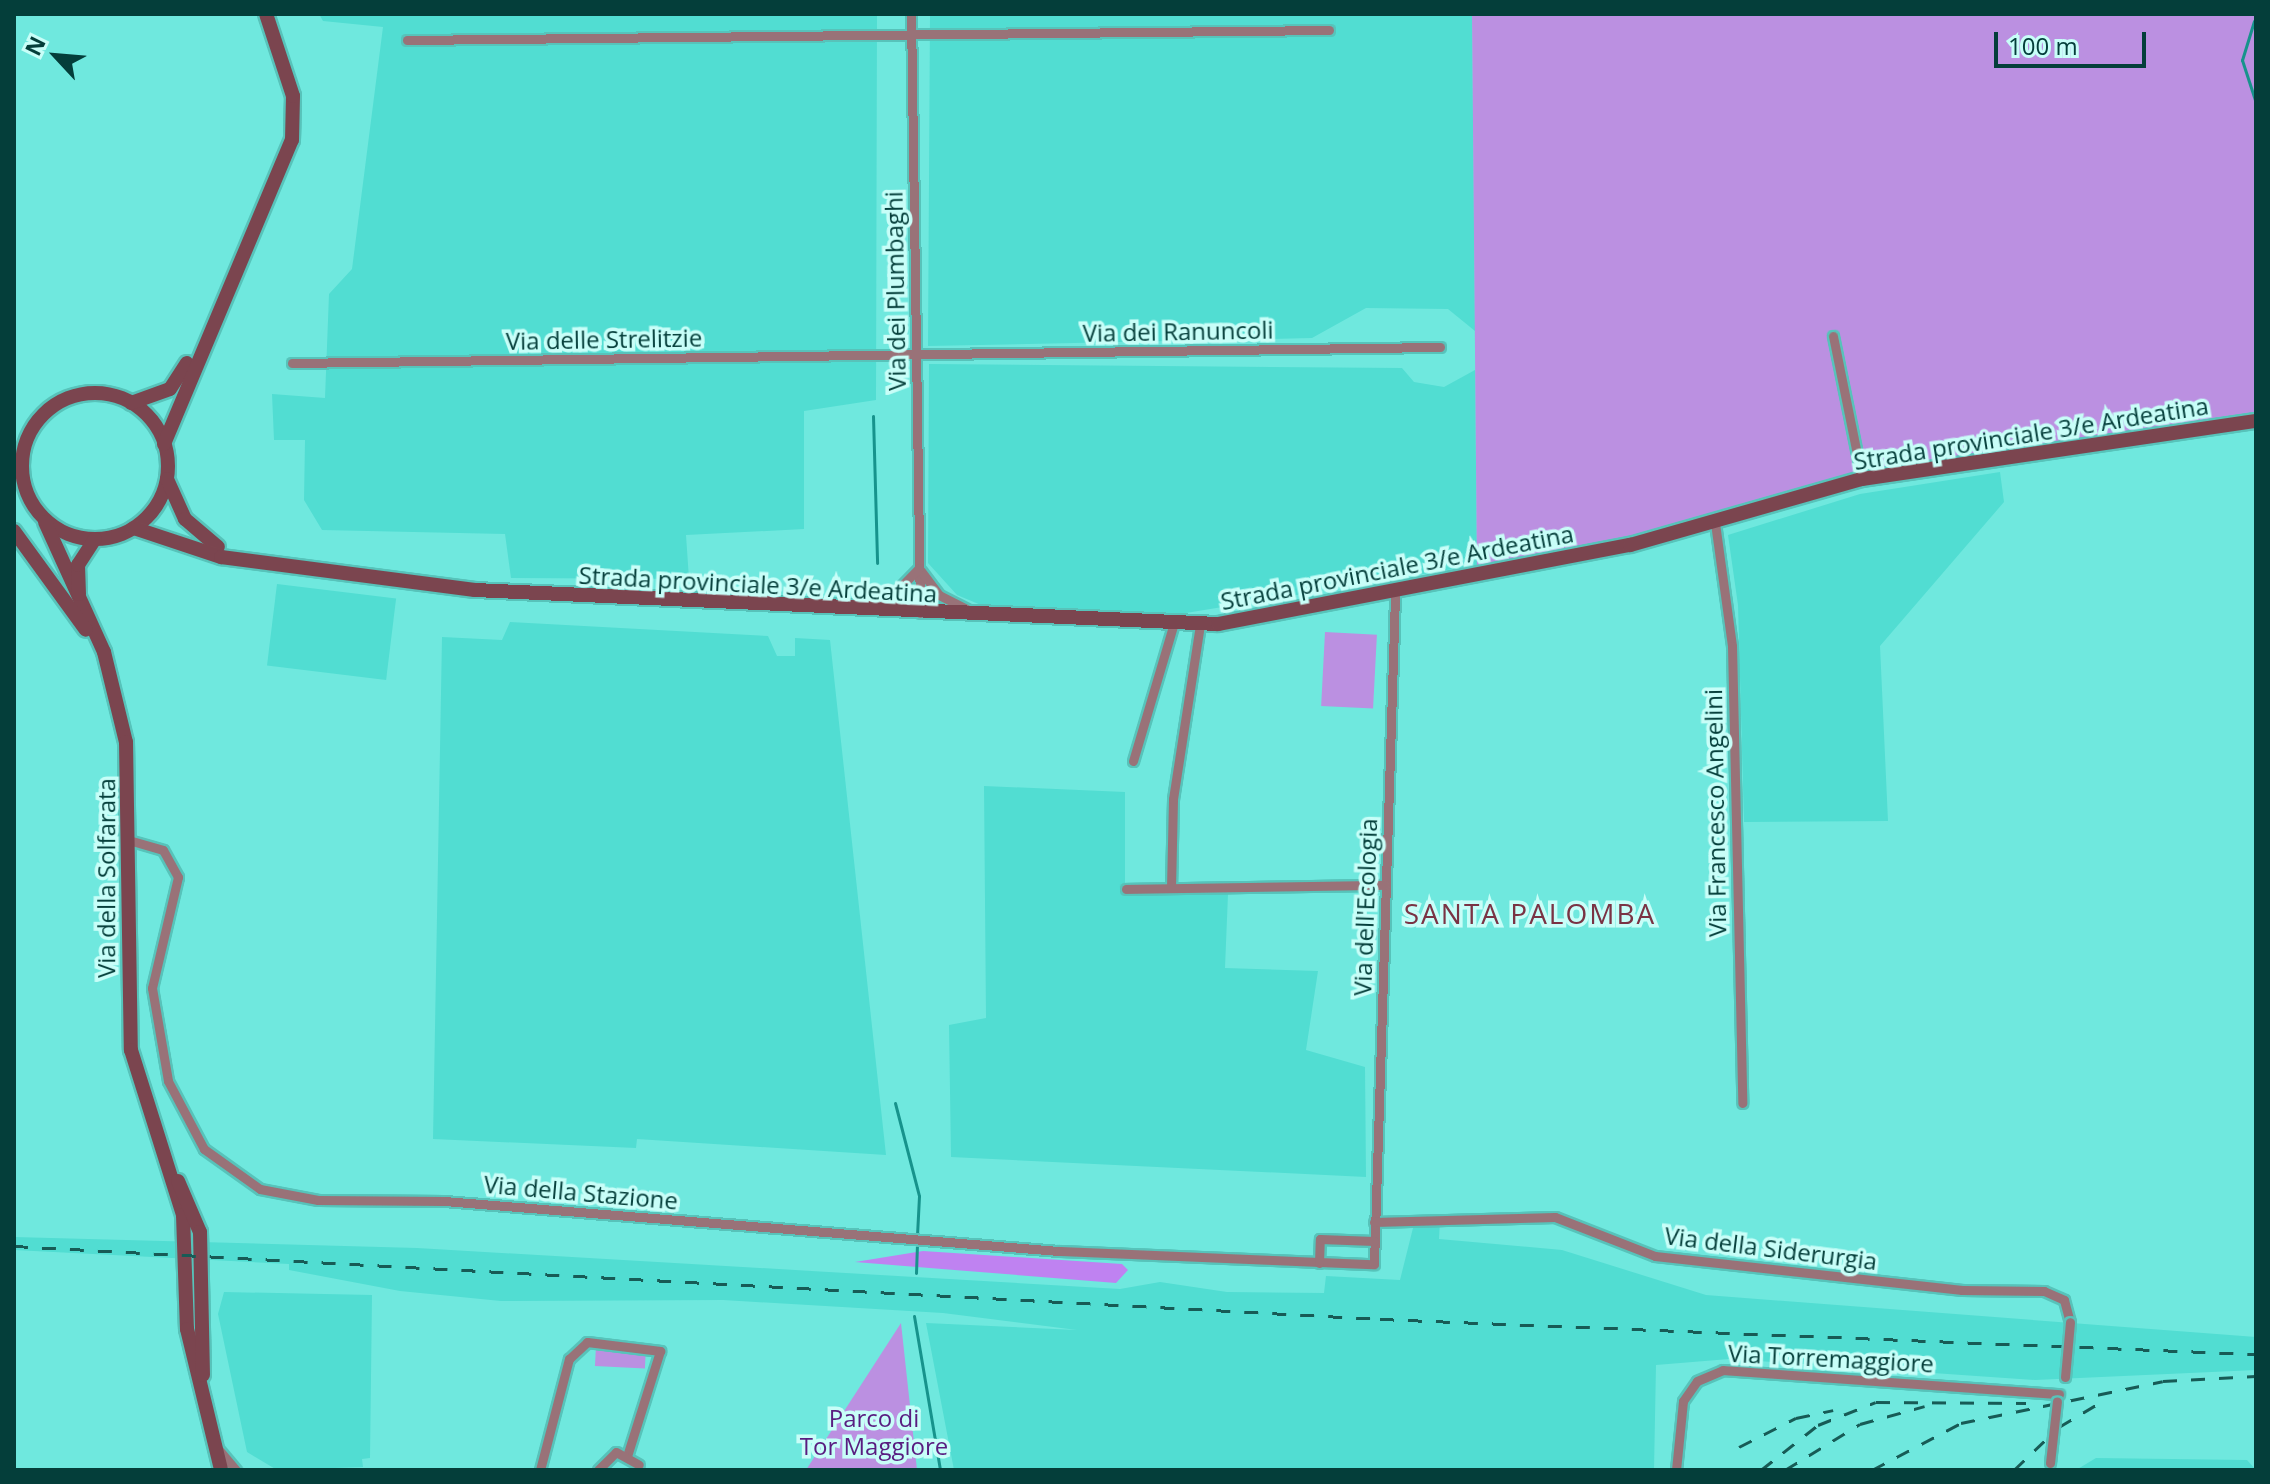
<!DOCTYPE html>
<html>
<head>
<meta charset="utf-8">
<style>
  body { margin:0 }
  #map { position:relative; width:2270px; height:1484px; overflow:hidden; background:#6fe8de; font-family:"Open Sans",sans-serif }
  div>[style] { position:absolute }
  .built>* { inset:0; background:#51ddd2; transform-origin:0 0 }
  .green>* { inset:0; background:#bb90e1; transform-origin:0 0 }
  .forest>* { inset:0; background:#bf82f1 }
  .stream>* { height:3px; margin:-1.5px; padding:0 1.5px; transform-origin:1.5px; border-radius:1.5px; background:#17938c }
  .roads { filter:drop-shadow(2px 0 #57c3ba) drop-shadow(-2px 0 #57c3ba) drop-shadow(0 2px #57c3ba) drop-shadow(0 -2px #57c3ba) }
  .minor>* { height:9px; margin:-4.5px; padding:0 4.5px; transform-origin:4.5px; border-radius:4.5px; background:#997278 }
  .secondary>* { height:14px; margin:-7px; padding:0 7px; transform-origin:7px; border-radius:7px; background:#7b454f }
  .secondary>.ring { margin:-7px; padding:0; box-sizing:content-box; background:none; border:14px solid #7b454f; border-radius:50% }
  .rail>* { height:3px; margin-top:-1.5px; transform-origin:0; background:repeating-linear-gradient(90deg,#175b56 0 14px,transparent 0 28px) }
  .bridges { filter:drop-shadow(2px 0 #57c3ba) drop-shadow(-2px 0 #57c3ba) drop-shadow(0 2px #57c3ba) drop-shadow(0 -2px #57c3ba) }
  .minor-bridge>* { height:9px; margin:-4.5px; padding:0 4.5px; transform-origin:4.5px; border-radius:4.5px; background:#997278 }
  span { translate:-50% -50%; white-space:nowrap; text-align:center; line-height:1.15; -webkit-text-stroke:7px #c8fef8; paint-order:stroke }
  .street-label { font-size:24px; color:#043e3a }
  .park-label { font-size:24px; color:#591d80 }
  .quarter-label { font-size:28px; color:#7a3344; letter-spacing:2px }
  .frame { position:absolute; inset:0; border:16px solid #043e3a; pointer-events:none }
  .north { position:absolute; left:16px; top:16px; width:80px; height:80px; -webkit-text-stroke:6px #c8fef8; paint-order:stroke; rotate:296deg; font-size:22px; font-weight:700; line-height:32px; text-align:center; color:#043e3a }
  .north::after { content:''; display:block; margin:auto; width:28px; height:36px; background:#043e3a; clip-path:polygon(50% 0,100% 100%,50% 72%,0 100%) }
  .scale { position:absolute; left:1994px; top:32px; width:152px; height:36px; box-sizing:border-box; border:4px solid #043e3a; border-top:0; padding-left:10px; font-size:24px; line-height:28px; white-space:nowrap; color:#043e3a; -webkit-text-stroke:6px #c8fef8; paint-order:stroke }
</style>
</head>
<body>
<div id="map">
  <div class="built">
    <div style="clip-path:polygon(319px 14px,877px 14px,876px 400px,804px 411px,804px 529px,686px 535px,689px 579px,511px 578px,505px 534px,322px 530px,304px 500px,305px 440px,274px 440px,272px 394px,325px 398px,329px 294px,352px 269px,383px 27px,323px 21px)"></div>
    <div style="clip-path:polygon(930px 14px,1472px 14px,1475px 331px,1448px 309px,1366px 308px,1312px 338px,928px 346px)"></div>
    <div style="clip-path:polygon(929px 364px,1402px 368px,1414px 382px,1444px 387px,1475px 370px,1477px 565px,1180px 614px,981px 605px,957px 595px,928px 563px)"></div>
    <div style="clip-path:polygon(2000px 472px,2004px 502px,1880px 646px,1888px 821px,1744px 822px,1738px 605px,1728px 535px,1860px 494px)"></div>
    <div style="left:277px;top:584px;width:120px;height:82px;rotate:7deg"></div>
    <div style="clip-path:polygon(510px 622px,768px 636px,777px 656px,795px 656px,795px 638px,830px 640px,886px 1155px,637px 1139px,636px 1148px,433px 1139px,442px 637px,502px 640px)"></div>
    <div style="clip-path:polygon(984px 786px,1125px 792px,1125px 893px,1228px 894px,1225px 968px,1318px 971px,1306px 1050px,1365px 1067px,1366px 1177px,951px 1157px,949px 1025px,986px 1018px)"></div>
    <div style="clip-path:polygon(1440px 1220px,1439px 1239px,1562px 1250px,1706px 1295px,2256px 1337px,2256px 1370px,2035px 1380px,1729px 1359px,1656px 1365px,1654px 1470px,954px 1470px,926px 1323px,1077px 1330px,943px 1313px,723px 1300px,501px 1301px,400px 1291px,289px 1270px,289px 1264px,14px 1250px,14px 1237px,417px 1248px,1120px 1289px,1160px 1282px,1227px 1292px,1324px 1293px,1326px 1276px,1400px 1280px,1413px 1228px)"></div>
    <div style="clip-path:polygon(224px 1292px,372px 1295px,370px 1458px,362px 1459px,363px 1467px,277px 1470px,247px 1452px,218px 1314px)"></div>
    <div style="clip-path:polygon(2096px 1458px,2247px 1460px,2256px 1470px,2076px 1470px)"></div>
  </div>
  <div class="green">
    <div style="clip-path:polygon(1472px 14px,2256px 14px,2256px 421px,1916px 470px,1477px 577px)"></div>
    <div style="left:1325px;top:632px;width:52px;height:74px;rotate:3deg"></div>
    <div style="clip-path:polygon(901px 1323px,917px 1470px,806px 1470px)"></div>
    <div style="left:596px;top:1346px;width:50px;height:20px;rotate:3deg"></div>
  </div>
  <div class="forest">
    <div style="clip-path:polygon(923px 1251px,1122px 1264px,1128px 1270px,1116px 1283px,855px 1262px)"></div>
  </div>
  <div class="stream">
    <div style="left:2254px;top:21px;width:41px;rotate:107.1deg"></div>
    <div style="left:2242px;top:60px;width:45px;rotate:72deg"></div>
    <div style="left:873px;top:416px;width:147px;rotate:88.4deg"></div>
    <div style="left:895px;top:1103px;width:96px;rotate:75.5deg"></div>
    <div style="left:919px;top:1196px;width:40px;rotate:92.9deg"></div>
    <div style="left:916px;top:1273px;width:29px;rotate:-88deg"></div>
    <div style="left:914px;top:1316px;width:156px;rotate:80.4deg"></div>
  </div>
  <div class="roads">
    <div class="minor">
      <div style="left:911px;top:14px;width:599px;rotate:89.14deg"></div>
      <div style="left:407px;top:40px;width:922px;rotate:-0.62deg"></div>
      <div style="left:1833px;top:336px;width:146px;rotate:78.5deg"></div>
      <div style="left:292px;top:363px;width:1148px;rotate:-0.8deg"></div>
      <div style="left:1715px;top:523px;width:124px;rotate:82.1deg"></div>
      <div style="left:1732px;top:646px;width:457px;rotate:88.7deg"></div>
      <div style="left:921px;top:571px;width:30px;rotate:53deg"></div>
      <div style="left:939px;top:595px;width:31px;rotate:27deg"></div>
      <div style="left:880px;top:608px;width:56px;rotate:-45.7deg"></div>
      <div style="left:1133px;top:761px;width:144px;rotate:-73.5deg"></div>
      <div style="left:132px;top:841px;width:32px;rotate:16deg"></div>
      <div style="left:163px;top:850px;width:31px;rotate:61deg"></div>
      <div style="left:178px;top:877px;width:114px;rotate:103.2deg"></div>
      <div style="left:152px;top:988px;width:94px;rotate:80.2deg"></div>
      <div style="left:168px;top:1081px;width:77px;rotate:62.1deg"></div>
      <div style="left:204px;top:1149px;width:69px;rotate:35.5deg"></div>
      <div style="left:260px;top:1189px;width:59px;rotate:10.7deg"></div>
      <div style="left:318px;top:1200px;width:126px;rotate:0.5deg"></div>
      <div style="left:444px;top:1201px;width:617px;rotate:4.65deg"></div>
      <div style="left:1059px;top:1251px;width:315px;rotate:2.4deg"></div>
      <div style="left:1374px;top:1264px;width:670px;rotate:-88.2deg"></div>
      <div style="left:1171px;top:888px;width:89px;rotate:-88.7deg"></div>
      <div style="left:1173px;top:799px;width:176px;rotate:-81.2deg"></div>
      <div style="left:1126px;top:889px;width:259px;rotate:-0.9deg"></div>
      <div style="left:1374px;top:1222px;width:181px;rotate:-1.6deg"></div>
      <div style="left:1555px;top:1217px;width:107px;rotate:21.3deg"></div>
      <div style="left:1655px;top:1256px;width:309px;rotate:6.3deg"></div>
      <div style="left:1962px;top:1290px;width:82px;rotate:0.7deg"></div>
      <div style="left:2044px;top:1291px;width:22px;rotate:24deg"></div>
      <div style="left:2064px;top:1300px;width:23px;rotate:75deg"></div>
      <div style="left:1319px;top:1263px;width:24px;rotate:-88deg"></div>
      <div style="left:1320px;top:1239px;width:54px;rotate:2.1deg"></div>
      <div style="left:220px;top:1451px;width:25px;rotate:50deg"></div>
      <div style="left:540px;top:1470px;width:115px;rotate:-75.4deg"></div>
      <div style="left:569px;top:1359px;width:25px;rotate:-43deg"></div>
      <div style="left:587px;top:1342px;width:74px;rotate:7deg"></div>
      <div style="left:660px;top:1351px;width:110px;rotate:107.4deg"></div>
      <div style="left:598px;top:1470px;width:25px;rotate:-45deg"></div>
      <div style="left:616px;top:1452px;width:26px;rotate:29deg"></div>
      <div style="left:1676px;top:1470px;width:69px;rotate:-84.2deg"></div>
      <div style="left:1683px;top:1401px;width:24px;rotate:-55deg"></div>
      <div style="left:1697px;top:1381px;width:28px;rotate:-23deg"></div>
      <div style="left:1723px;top:1370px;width:337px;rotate:4.1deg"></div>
    </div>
    <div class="secondary">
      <div class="ring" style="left:22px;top:393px;width:132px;height:132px"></div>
      <div style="left:131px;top:403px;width:41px;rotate:-19.7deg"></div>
      <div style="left:170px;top:389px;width:31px;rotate:-57deg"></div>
      <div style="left:164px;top:444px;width:330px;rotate:-67.2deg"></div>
      <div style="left:292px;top:140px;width:44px;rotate:-88.7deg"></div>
      <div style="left:293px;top:96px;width:86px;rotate:-108.2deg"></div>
      <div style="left:167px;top:479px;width:44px;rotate:65.8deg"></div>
      <div style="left:185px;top:519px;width:43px;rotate:40.3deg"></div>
      <div style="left:45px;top:522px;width:143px;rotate:65.6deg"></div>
      <div style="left:104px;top:652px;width:93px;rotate:76.3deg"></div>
      <div style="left:126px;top:742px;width:308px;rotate:89.1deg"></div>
      <div style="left:131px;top:1050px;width:173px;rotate:72.5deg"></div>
      <div style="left:183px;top:1215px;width:114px;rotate:88deg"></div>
      <div style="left:187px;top:1329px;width:145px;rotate:76.4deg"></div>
      <div style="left:134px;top:528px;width:92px;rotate:18.4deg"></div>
      <div style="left:221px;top:557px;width:256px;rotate:7.4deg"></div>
      <div style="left:475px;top:590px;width:744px;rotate:2.62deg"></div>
      <div style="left:1218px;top:624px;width:420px;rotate:-10.9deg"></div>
      <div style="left:1630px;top:545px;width:241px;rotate:-15.9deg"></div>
      <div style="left:1862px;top:479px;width:398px;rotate:-8.4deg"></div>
      <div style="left:14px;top:531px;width:122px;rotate:54deg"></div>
      <div style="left:79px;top:594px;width:29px;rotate:-92deg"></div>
      <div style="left:78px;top:565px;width:31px;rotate:-57deg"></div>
      <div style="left:178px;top:1181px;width:56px;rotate:66.7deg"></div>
      <div style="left:200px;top:1232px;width:143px;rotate:88.8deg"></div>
    </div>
  </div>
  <div class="rail">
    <div style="left:14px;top:1246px;width:1368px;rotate:3.06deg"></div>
    <div style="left:1380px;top:1319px;width:877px;rotate:2.29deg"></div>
    <div style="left:1739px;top:1447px;width:64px;rotate:-27deg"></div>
    <div style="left:1796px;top:1418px;width:38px;rotate:-12deg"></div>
    <div style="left:1761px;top:1470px;width:73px;rotate:-38.3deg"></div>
    <div style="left:1818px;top:1425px;width:62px;rotate:-21.6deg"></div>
    <div style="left:1876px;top:1402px;width:150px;rotate:0.4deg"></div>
    <div style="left:1785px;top:1470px;width:88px;rotate:-31.5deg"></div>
    <div style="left:1860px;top:1424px;width:67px;rotate:-15.5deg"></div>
    <div style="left:1872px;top:1470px;width:101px;rotate:-27.8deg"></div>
    <div style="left:1961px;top:1423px;width:206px;rotate:-11.7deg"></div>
    <div style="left:2163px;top:1381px;width:93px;rotate:-3.1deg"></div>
    <div style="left:2014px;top:1470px;width:62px;rotate:-43.7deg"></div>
    <div style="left:2059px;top:1427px;width:55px;rotate:-30.8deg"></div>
  </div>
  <div class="bridges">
    <div class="minor-bridge">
      <div style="left:2065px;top:1377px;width:55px;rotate:-84.8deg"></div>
      <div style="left:2050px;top:1463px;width:62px;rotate:-83.6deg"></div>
    </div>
  </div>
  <div class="street-label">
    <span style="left:895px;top:291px;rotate:-91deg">Via dei Plumbaghi</span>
    <span style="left:1178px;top:331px;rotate:-1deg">Via dei Ranuncoli</span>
    <span style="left:604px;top:339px;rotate:-1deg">Via delle Strelitzie</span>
    <span style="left:2031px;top:433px;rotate:-9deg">Strada provinciale 3/e Ardeatina</span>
    <span style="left:1397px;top:567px;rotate:-11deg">Strada provinciale 3/e Ardeatina</span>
    <span style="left:758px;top:584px;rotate:3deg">Strada provinciale 3/e Ardeatina</span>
    <span style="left:1715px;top:813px;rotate:-91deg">Via Francesco Angelini</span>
    <span style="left:106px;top:878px;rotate:-90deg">Via della Solfarata</span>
    <span style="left:1365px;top:907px;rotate:-88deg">Via dell'Ecologia</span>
    <span style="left:581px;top:1192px;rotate:5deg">Via della Stazione</span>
    <span style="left:1771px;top:1248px;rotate:7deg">Via della Siderurgia</span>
    <span style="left:1831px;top:1358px;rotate:3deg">Via Torremaggiore</span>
  </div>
  <div class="park-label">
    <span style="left:874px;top:1432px">Parco di<br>Tor Maggiore</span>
  </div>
  <div class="quarter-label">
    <span style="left:1530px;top:913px">SANTA PALOMBA</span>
  </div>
  <div class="frame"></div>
  <div class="north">N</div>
  <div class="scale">100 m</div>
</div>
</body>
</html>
